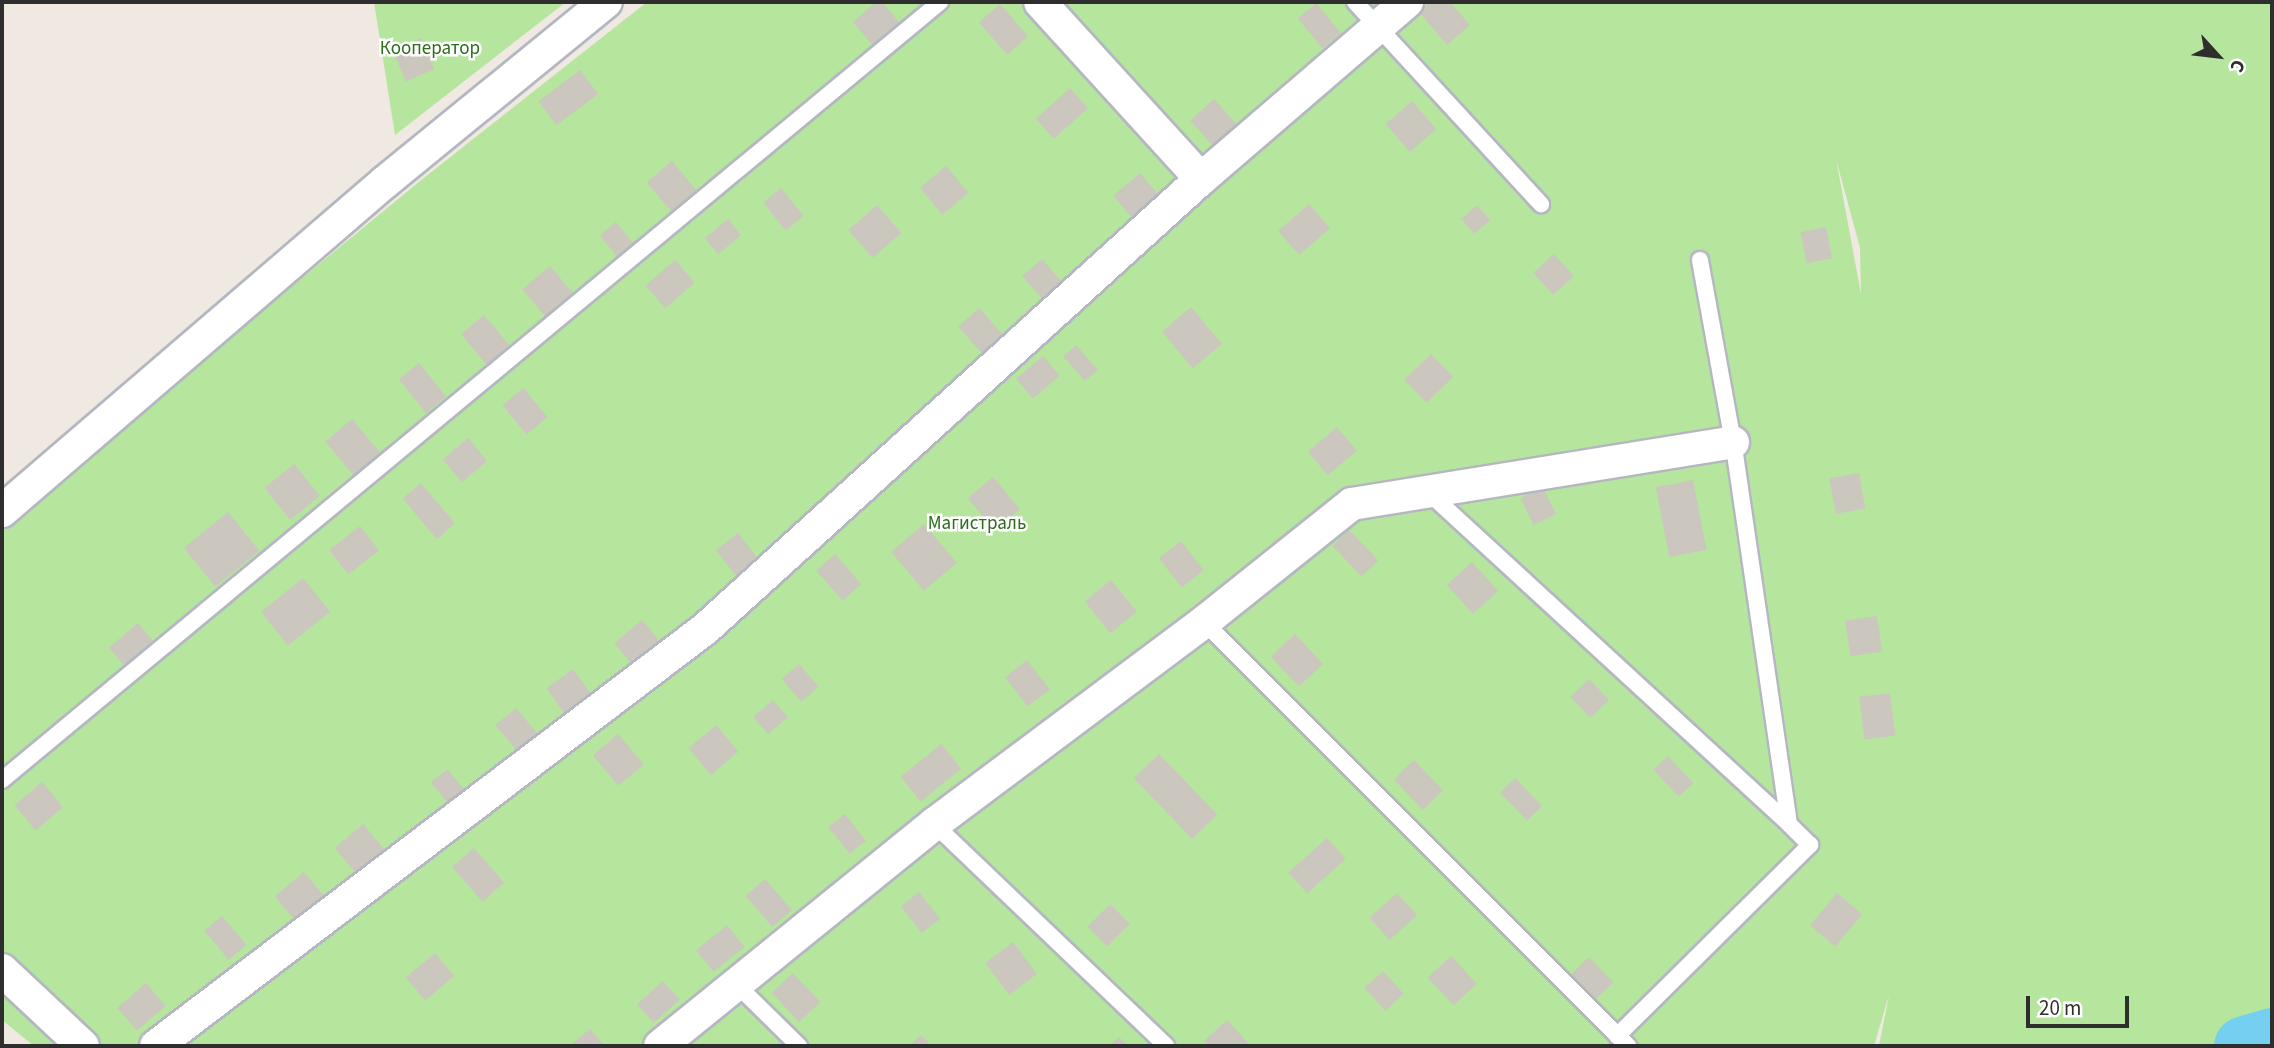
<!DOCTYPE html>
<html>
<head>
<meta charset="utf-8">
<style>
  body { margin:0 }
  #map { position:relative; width:2274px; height:1048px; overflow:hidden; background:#efe9e1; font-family:"Source Sans 3",sans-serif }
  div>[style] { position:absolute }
  .green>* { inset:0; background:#b6e59e }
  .river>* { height:61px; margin:-30.5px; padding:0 30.5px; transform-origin:30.5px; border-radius:30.5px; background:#75cff0 }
  .building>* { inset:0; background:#cbc7bf; transform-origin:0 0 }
  .roads { filter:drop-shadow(2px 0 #b4b7c1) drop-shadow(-2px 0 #b4b7c1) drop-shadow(0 2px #b4b7c1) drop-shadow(0 -2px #b4b7c1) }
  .lane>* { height:16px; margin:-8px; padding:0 8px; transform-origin:8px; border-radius:8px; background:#fff }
  .street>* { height:32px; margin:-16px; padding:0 16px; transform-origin:16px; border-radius:16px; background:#fff }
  span { translate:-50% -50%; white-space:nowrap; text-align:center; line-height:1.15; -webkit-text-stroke:5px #fff; paint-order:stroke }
  .park-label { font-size:19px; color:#2c6e1b }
  .frame { position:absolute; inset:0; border:4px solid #2e2e2e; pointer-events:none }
  .north { position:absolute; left:2183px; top:21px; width:70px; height:70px; -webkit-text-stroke:5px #fff; paint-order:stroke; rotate:117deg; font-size:19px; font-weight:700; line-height:28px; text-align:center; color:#2e2e2e }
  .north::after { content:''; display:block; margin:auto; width:24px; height:32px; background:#2e2e2e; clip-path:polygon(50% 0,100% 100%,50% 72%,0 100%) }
  .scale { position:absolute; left:2026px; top:996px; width:103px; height:32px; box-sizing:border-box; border:4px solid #2e2e2e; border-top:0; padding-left:9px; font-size:21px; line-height:24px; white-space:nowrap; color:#2e2e2e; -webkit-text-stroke:5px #fff; paint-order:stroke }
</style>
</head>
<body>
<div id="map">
  <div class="green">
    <div style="clip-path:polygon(374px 2px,566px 2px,395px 135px)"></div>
    <div style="clip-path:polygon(evenodd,647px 2px,2272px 2px,2272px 1046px,1879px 1046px,1889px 995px,1874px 1046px,34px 1046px,2px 1020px,2px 525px,420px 181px,647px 2px,1836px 159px,1860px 248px,1861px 294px,1836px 159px)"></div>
  </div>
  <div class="river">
    <div style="left:2244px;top:1046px;width:29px;rotate:-16deg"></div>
  </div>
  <div class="building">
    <div style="clip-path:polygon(876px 2px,882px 2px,900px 23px,874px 47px,853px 22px)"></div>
    <div style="clip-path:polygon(1430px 2px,1450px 2px,1470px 25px,1447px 45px,1419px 12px)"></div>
    <div style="left:1316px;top:3px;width:39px;height:24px;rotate:50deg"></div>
    <div style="left:1000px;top:4px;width:43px;height:28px;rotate:49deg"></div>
    <div style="left:421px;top:38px;width:34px;height:31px;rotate:67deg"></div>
    <div style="left:580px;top:70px;width:30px;height:52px;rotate:53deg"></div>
    <div style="left:1070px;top:88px;width:27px;height:46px;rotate:48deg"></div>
    <div style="left:1214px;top:99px;width:40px;height:32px;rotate:48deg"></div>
    <div style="left:1412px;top:101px;width:37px;height:35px;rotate:49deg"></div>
    <div style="left:672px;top:161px;width:40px;height:33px;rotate:50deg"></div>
    <div style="left:946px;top:166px;width:35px;height:34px;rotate:50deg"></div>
    <div style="left:1140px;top:173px;width:34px;height:35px;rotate:50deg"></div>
    <div style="left:781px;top:188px;width:36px;height:23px;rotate:51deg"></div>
    <div style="left:1309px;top:204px;width:32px;height:41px;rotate:49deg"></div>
    <div style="left:877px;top:205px;width:37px;height:38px;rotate:49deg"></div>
    <div style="left:1477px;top:205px;width:20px;height:21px;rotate:49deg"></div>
    <div style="left:728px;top:219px;width:21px;height:30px;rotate:51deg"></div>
    <div style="left:616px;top:222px;width:28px;height:21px;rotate:51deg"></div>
    <div style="left:1826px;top:227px;width:32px;height:26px;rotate:79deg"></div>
    <div style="left:1554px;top:254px;width:30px;height:28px;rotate:48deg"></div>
    <div style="left:1042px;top:259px;width:32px;height:26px;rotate:49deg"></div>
    <div style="left:675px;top:260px;width:30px;height:39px;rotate:49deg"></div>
    <div style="left:550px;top:266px;width:39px;height:36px;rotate:50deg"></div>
    <div style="left:1191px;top:307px;width:48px;height:38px;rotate:50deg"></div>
    <div style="left:979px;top:308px;width:38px;height:28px;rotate:48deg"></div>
    <div style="left:484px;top:315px;width:42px;height:30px;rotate:50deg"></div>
    <div style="left:1076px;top:345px;width:33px;height:17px;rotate:49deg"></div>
    <div style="left:1431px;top:354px;width:32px;height:37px;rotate:46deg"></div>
    <div style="left:1043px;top:356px;width:26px;height:35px;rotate:50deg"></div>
    <div style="left:419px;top:363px;width:43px;height:26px;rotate:51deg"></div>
    <div style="left:523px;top:388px;width:38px;height:27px;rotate:50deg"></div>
    <div style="left:352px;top:419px;width:45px;height:35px;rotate:50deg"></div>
    <div style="left:1337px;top:427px;width:31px;height:38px;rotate:50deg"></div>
    <div style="left:468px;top:438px;width:30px;height:33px;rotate:50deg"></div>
    <div style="left:294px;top:464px;width:41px;height:38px;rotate:51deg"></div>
    <div style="left:1859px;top:473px;width:36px;height:30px;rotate:80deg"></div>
    <div style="left:993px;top:477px;width:42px;height:33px;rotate:50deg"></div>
    <div style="left:1693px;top:480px;width:71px;height:38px;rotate:79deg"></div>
    <div style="left:421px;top:483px;width:53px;height:24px;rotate:50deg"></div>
    <div style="left:1543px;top:487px;width:30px;height:25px;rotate:64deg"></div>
    <div style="left:228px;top:512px;width:50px;height:57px;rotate:51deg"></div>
    <div style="left:924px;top:524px;width:51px;height:43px;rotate:50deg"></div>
    <div style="left:360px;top:526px;width:31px;height:39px;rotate:52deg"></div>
    <div style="left:1349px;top:530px;width:42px;height:23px;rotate:46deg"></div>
    <div style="left:738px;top:533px;width:34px;height:28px;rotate:52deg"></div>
    <div style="left:1181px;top:541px;width:37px;height:28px;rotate:52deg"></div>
    <div style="left:835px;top:554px;width:40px;height:25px;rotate:49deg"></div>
    <div style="left:1472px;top:562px;width:39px;height:34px;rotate:48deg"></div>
    <div style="left:303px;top:578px;width:43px;height:54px;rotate:51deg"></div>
    <div style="left:1111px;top:580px;width:41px;height:34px;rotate:51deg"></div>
    <div style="left:1877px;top:616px;width:36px;height:32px;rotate:82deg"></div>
    <div style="left:642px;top:620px;width:38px;height:36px;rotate:50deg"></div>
    <div style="left:138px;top:623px;width:26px;height:38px;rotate:50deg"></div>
    <div style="left:1295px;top:634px;width:41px;height:33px;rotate:47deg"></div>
    <div style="left:1027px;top:660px;width:37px;height:28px;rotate:52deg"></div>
    <div style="left:799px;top:664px;width:30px;height:23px;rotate:49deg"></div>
    <div style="left:573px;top:669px;width:32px;height:33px;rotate:54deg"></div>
    <div style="left:1589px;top:679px;width:29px;height:26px;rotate:46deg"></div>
    <div style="left:1890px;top:693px;width:43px;height:31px;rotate:83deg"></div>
    <div style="left:773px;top:700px;width:23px;height:26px;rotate:50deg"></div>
    <div style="left:516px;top:708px;width:38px;height:27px;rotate:50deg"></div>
    <div style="left:716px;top:725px;width:35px;height:36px;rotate:50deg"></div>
    <div style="left:618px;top:734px;width:40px;height:33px;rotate:50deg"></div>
    <div style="left:941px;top:744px;width:32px;height:52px;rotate:51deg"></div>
    <div style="left:1159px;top:754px;width:84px;height:35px;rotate:46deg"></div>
    <div style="left:1668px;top:756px;width:37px;height:20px;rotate:47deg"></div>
    <div style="left:1414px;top:760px;width:42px;height:28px;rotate:46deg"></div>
    <div style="left:447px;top:769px;width:33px;height:21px;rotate:50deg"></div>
    <div style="left:1515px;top:778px;width:39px;height:21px;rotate:46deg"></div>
    <div style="left:42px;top:782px;width:33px;height:36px;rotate:50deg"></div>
    <div style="left:845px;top:814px;width:34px;height:21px;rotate:52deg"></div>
    <div style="left:363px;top:824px;width:38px;height:37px;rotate:50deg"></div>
    <div style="left:1327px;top:838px;width:28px;height:52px;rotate:48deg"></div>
    <div style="left:474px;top:848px;width:46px;height:29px;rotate:49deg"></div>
    <div style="left:304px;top:872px;width:31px;height:38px;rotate:50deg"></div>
    <div style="left:765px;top:879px;width:41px;height:26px;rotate:49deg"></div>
    <div style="left:919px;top:892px;width:34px;height:23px;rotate:52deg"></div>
    <div style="left:1397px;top:893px;width:30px;height:37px;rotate:48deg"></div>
    <div style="left:1837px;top:893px;width:33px;height:42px;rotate:40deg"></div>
    <div style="left:1110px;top:904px;width:28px;height:32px;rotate:45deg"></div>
    <div style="left:222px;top:916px;width:38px;height:23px;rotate:50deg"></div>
    <div style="left:727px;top:925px;width:28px;height:40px;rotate:51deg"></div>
    <div style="left:1013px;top:942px;width:40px;height:35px;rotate:53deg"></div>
    <div style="left:435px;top:953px;width:30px;height:38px;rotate:50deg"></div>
    <div style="left:1451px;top:956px;width:38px;height:32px;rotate:47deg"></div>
    <div style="left:1589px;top:957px;width:35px;height:24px;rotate:46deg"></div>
    <div style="left:1383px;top:971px;width:31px;height:25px;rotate:48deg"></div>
    <div style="left:793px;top:973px;width:40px;height:29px;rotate:47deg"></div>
    <div style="left:663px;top:981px;width:25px;height:35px;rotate:48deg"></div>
    <div style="left:146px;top:983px;width:30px;height:38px;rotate:49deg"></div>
    <div style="clip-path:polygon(1227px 1020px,1251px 1046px,1210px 1046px,1204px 1041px)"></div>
    <div style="clip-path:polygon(590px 1029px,605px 1046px,569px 1046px)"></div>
    <div style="clip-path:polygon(921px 1035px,932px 1046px,909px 1046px)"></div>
    <div style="clip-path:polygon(1119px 1037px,1128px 1046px,1109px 1046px)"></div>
  </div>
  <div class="roads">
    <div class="lane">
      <div style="left:1355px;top:2px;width:275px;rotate:47.4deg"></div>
      <div style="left:1428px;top:492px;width:490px;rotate:42.6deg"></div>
      <div style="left:1789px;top:824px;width:386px;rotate:-98.3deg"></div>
      <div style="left:1733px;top:442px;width:185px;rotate:-100.3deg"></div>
      <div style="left:1204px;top:622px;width:600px;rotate:45deg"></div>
      <div style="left:2px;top:780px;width:1219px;rotate:-39.67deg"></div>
      <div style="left:934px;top:824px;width:321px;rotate:43.7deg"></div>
      <div style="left:737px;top:985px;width:87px;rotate:44.5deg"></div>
      <div style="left:1617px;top:1036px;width:272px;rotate:-44.7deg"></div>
      <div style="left:1810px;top:845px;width:30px;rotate:-135deg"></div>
    </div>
    <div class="street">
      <div style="left:1201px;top:179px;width:272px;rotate:-40.7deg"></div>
      <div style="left:2px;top:511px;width:505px;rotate:-40.66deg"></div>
      <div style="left:385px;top:182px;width:285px;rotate:-39.2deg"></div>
      <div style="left:2px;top:970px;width:111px;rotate:43.2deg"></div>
      <div style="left:156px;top:1046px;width:689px;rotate:-37.22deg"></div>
      <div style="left:705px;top:629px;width:670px;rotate:-42.22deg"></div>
      <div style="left:1201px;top:179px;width:239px;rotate:-132.3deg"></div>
      <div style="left:660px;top:1046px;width:353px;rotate:-39deg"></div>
      <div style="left:934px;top:824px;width:337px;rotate:-36.8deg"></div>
      <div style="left:1204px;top:622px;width:189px;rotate:-38.6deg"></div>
      <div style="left:1352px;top:504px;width:386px;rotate:-9.2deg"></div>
    </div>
  </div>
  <div class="park-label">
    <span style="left:430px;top:49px">Кооператор</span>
    <span style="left:977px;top:524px">Магистраль</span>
  </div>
  <div class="frame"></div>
  <div class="north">С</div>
  <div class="scale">20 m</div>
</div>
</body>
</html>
